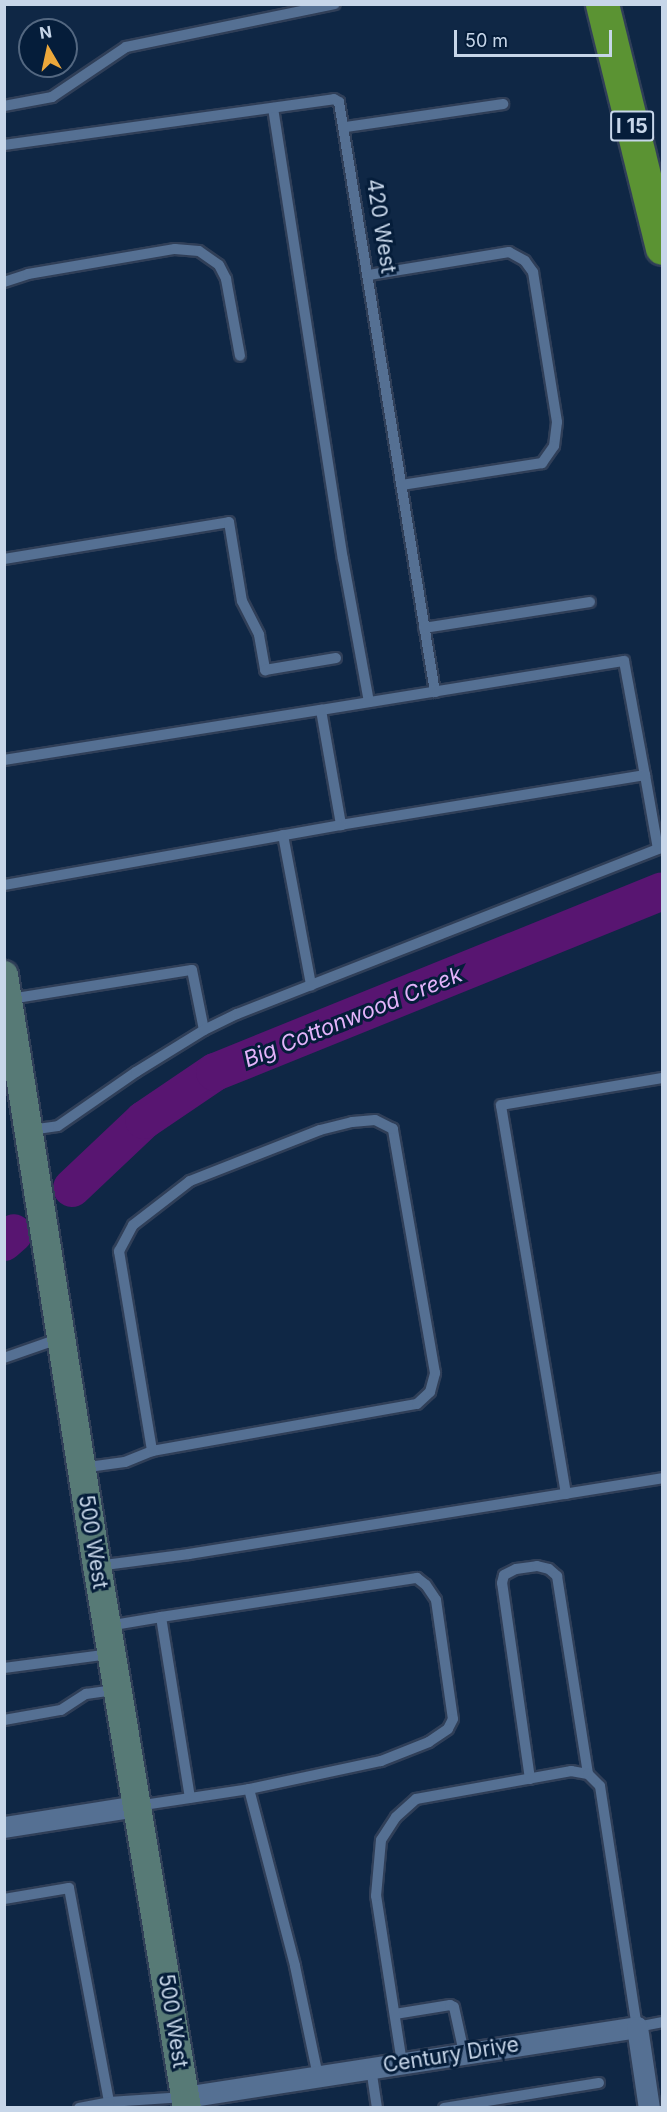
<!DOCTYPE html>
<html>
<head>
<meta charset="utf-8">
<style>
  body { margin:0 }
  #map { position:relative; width:667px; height:2112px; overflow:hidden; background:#0f2745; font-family:Inter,sans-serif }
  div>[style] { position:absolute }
  .river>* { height:38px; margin:-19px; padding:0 19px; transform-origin:19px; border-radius:19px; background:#581571 }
  .roads { filter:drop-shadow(2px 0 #303f58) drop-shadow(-2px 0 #303f58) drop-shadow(0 2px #303f58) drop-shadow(0 -2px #303f58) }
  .service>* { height:10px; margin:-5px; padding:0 5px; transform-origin:5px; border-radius:5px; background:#557093 }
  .minor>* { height:21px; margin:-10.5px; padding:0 10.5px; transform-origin:10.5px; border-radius:10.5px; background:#557093 }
  .secondary>* { height:28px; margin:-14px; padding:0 14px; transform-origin:14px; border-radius:14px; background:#577a76 }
  .motorway>* { height:33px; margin:-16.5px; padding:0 16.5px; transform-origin:16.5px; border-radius:16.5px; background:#5b9333 }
  span { translate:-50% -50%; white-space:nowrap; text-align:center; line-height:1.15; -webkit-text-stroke:6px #051d3a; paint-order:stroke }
  .shield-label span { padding:2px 4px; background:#051d3a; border:2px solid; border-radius:4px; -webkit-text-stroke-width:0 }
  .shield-label { font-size:20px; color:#c7d6e9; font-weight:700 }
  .street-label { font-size:21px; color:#c7d6e9 }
  .water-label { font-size:22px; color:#e3b3fa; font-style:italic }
  .frame { position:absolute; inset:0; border:6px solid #c7d6e9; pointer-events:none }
  .north { position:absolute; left:18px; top:18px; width:60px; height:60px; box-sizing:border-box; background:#051d3a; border:2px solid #536780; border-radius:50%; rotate:351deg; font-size:16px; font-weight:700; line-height:24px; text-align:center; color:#c7d6e9 }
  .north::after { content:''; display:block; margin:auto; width:21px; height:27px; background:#eda83b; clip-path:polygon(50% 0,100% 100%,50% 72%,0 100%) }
  .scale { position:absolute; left:454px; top:30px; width:158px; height:27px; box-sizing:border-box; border:3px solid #c7d6e9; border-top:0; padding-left:8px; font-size:18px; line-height:21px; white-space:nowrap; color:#c7d6e9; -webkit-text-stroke:4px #051d3a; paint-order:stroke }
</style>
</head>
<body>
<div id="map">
  <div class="river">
    <div style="left:72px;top:1188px;width:99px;rotate:-43.4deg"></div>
    <div style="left:144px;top:1120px;width:86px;rotate:-34.1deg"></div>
    <div style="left:215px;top:1072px;width:482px;rotate:-22deg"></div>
    <div style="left:4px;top:1242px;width:13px;rotate:-42deg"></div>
  </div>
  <div class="roads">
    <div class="service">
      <div style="left:4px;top:106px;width:49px;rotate:-10.6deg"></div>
      <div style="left:52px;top:97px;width:89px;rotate:-34deg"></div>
      <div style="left:126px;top:47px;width:213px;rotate:-11.6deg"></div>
      <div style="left:273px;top:108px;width:456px;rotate:81.2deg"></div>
      <div style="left:343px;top:559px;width:145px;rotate:79.7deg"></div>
      <div style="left:346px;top:127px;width:159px;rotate:-8.3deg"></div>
      <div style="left:4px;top:145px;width:333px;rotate:-7.9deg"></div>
      <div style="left:334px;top:99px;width:6px;rotate:31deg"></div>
      <div style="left:339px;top:102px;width:598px;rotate:80.76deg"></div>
      <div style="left:369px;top:275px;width:142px;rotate:-9.3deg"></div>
      <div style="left:509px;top:252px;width:18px;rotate:29deg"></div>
      <div style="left:525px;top:261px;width:14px;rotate:54deg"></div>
      <div style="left:533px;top:272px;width:152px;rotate:80.9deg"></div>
      <div style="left:557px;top:422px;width:24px;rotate:97deg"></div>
      <div style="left:554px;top:446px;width:21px;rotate:125deg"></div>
      <div style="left:542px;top:463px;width:142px;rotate:171.1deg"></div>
      <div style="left:4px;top:282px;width:25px;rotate:-18deg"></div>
      <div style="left:28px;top:274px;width:149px;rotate:-9.7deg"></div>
      <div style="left:175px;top:249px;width:24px;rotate:5deg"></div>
      <div style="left:199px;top:251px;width:24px;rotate:35deg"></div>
      <div style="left:219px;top:265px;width:16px;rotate:63deg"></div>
      <div style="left:226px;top:279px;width:78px;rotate:79.7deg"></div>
      <div style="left:4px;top:559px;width:228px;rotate:-9.3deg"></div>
      <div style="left:229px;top:522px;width:80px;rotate:80.7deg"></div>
      <div style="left:242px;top:601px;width:38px;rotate:63deg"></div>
      <div style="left:259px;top:635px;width:36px;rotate:80deg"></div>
      <div style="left:265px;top:670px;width:72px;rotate:-9.6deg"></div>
      <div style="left:424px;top:628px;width:168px;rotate:-8.9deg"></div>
      <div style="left:321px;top:710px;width:307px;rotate:-9.2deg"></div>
      <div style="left:624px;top:661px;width:116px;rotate:79.6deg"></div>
      <div style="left:645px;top:775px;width:308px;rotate:170.7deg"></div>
      <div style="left:4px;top:760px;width:321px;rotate:-9deg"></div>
      <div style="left:321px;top:710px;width:117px;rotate:80.1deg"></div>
      <div style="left:341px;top:825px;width:342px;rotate:169.9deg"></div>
      <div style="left:283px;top:835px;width:153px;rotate:79.4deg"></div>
      <div style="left:10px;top:999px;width:184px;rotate:-9.1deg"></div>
      <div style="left:192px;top:970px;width:61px;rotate:78.7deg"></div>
      <div style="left:30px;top:1130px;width:28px;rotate:-8deg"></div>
      <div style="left:58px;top:1126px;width:95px;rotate:-34.7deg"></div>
      <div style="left:136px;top:1072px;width:80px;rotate:-31.7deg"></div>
      <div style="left:204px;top:1030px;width:37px;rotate:-26deg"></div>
      <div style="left:237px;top:1014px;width:452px;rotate:-21.4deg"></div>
      <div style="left:658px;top:849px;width:75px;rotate:-100deg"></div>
      <div style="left:4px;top:1358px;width:60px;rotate:-19.3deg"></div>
      <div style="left:81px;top:1468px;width:44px;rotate:-7.8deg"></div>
      <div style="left:125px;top:1462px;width:29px;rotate:-22deg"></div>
      <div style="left:152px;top:1451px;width:269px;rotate:-10.1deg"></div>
      <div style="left:417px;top:1404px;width:18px;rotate:-43deg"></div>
      <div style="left:430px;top:1392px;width:20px;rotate:-75deg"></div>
      <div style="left:435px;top:1373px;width:248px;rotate:-99.8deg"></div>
      <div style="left:393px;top:1129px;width:20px;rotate:-153deg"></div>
      <div style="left:375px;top:1120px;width:23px;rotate:175deg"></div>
      <div style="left:352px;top:1122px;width:33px;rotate:166deg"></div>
      <div style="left:320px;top:1130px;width:140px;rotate:158.6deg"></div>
      <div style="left:190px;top:1181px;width:72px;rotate:142.3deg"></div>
      <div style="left:133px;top:1225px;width:30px;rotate:118deg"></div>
      <div style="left:119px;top:1251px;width:203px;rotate:80.6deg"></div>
      <div style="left:566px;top:1494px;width:394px;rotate:-99.5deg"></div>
      <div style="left:501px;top:1105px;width:163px;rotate:-9.5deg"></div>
      <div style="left:97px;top:1566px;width:93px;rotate:-7.4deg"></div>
      <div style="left:189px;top:1554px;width:479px;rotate:-9.1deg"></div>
      <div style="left:161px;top:1617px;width:259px;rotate:-8.7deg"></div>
      <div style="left:417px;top:1578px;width:11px;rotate:38deg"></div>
      <div style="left:426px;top:1585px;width:18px;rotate:56deg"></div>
      <div style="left:436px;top:1600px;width:120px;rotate:81.9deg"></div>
      <div style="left:453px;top:1719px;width:11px;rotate:117deg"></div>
      <div style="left:448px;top:1729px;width:23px;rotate:146deg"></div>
      <div style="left:429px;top:1742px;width:52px;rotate:158.4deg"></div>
      <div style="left:381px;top:1761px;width:135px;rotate:168deg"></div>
      <div style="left:108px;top:1626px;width:54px;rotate:-9.6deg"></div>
      <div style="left:161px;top:1617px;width:183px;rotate:80.9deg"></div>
      <div style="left:4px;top:1668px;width:108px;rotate:-7.5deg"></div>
      <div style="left:4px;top:1720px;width:58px;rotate:-10deg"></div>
      <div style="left:61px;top:1710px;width:30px;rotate:-33deg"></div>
      <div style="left:86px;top:1694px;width:30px;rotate:-8deg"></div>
      <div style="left:530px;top:1779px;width:198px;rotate:-98.1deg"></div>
      <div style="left:502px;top:1583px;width:8px;rotate:-76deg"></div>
      <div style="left:504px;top:1575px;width:13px;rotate:-27deg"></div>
      <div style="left:516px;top:1569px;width:21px;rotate:-8deg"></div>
      <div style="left:537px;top:1566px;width:12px;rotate:14deg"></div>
      <div style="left:549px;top:1569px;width:11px;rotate:41deg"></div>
      <div style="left:557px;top:1576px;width:200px;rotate:81.1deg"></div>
      <div style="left:137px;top:1806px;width:113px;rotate:-8.6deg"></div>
      <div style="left:249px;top:1789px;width:183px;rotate:75.4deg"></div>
      <div style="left:295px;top:1966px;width:112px;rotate:78.2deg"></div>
      <div style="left:4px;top:1899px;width:66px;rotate:-9.6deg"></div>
      <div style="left:69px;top:1888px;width:218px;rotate:79.4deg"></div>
      <div style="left:109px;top:2102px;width:76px;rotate:-3.8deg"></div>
      <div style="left:395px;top:2014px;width:56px;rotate:-9.3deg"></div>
      <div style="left:450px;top:2005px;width:4px;rotate:27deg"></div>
      <div style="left:454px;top:2007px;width:47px;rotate:77.7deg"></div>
      <div style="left:402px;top:2063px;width:169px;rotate:-98.8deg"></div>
      <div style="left:376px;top:1896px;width:56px;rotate:-84.9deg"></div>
      <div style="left:381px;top:1840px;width:27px;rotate:-57deg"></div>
      <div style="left:396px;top:1817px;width:27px;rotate:-42deg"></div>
      <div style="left:416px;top:1799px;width:158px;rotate:-10.2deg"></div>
      <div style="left:571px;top:1771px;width:17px;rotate:10deg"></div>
      <div style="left:588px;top:1774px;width:17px;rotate:45deg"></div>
      <div style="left:600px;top:1786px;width:244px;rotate:81.3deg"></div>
      <div style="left:637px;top:2027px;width:25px;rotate:-11deg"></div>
      <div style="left:371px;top:2068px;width:40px;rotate:81.5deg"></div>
      <div style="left:79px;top:2108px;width:31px;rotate:-11deg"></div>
      <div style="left:444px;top:2108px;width:157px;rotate:-9.2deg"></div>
    </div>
    <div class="minor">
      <div style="left:4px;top:1827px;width:135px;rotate:-9deg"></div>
      <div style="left:185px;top:2097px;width:457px;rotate:-8.8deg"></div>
      <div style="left:637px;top:2027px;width:82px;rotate:81.6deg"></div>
    </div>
    <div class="secondary">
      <div style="left:4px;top:975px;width:598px;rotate:81.06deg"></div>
      <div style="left:97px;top:1566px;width:549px;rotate:80.57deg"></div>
    </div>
    <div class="motorway">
      <div style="left:602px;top:4px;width:251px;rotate:76.2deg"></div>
    </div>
  </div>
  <div class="shield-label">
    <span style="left:632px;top:126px">I 15</span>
  </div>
  <div class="street-label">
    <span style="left:381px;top:226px;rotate:81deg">420 West</span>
    <span style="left:93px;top:1542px;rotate:81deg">500 West</span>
    <span style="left:173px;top:2021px;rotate:81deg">500 West</span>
    <span style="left:451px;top:2055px;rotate:-9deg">Century Drive</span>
  </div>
  <div class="water-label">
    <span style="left:353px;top:1017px;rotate:-22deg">Big Cottonwood Creek</span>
  </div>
  <div class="frame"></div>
  <div class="north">N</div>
  <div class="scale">50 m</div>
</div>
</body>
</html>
